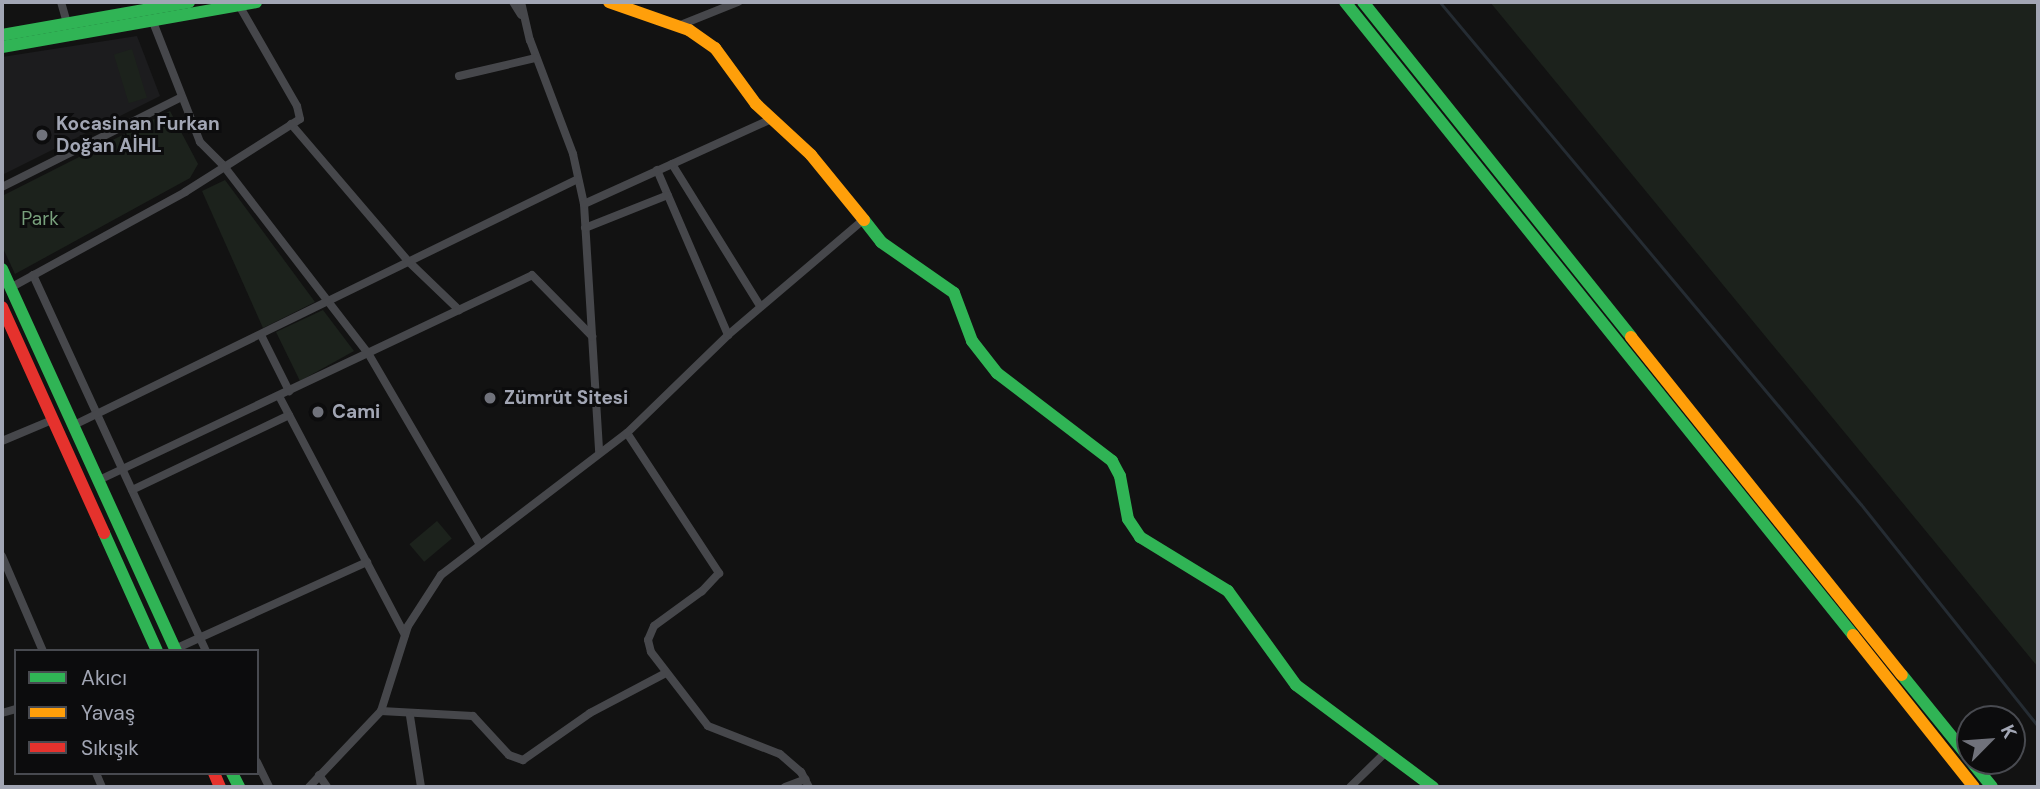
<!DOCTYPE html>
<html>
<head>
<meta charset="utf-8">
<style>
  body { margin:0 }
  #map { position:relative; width:2040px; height:789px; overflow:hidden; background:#121212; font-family:"DM Sans",sans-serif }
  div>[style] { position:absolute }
  .built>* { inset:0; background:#1c1c1e }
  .green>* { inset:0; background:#1c221c; transform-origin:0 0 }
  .stream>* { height:2.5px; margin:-1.25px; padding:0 1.25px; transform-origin:1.25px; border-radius:1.25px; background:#252c33 }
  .street>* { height:8px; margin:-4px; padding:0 4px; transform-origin:4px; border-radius:4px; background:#46474b }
  .fast>* { height:12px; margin:-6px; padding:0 6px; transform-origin:6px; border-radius:6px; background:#30b455 }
  .slow>* { height:12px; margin:-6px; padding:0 6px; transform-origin:6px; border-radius:6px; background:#ff9f0a }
  .jam>* { height:12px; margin:-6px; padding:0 6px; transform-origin:6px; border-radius:6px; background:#e5322d }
  .dots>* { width:19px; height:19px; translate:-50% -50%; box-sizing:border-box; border:4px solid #0c0c0d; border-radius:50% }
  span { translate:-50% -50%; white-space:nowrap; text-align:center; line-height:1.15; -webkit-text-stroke:6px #0c0c0d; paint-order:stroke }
  .poi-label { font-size:19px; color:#a2a6b4; font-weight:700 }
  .left { translate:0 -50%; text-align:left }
  .park-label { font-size:19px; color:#78a07c }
  .frame { position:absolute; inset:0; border:4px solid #a2a6b4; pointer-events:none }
  .legend { position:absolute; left:14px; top:649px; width:245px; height:126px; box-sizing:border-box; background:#0c0c0d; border:2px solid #484a50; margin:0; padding:9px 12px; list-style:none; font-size:21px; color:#a2a6b4 }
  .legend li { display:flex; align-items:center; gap:14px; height:35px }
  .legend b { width:35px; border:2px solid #484a50 }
  .north { position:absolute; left:1956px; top:705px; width:70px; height:70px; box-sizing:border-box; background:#0c0c0d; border:2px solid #484a50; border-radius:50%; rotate:65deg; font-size:19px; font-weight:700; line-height:28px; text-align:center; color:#a2a6b4 }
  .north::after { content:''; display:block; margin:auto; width:24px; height:32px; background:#70727b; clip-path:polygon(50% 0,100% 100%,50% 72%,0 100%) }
</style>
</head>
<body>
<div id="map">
  <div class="built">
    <div style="clip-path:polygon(137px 36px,160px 96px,2px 175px,2px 57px)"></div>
  </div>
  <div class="green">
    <div style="clip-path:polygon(1490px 2px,2038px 2px,2038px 667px,1995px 615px)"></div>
    <div style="left:132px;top:49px;width:51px;height:19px;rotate:73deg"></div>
    <div style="clip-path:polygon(170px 111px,198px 164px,190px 178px,15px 274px,2px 246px,2px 196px)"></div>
    <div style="clip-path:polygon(225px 180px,315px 302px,263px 328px,202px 191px)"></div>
    <div style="clip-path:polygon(323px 310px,354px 351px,300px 381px,276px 332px)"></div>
    <div style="left:437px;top:521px;width:23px;height:36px;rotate:50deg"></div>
  </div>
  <div class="stream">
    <div style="left:1440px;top:2px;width:655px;rotate:50.02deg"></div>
    <div style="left:1861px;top:504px;width:284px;rotate:51.4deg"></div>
  </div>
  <div class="street">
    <div style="left:61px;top:2px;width:22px;rotate:74deg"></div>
    <div style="left:513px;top:2px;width:15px;rotate:58deg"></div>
    <div style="left:521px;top:2px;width:39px;rotate:77deg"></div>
    <div style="left:530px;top:40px;width:122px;rotate:69.3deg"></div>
    <div style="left:573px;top:154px;width:51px;rotate:77.6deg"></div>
    <div style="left:584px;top:204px;width:248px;rotate:86.5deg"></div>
    <div style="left:153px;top:22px;width:129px;rotate:68.6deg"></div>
    <div style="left:200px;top:142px;width:33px;rotate:45deg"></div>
    <div style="left:223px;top:165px;width:237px;rotate:52.4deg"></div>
    <div style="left:368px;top:353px;width:220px;rotate:59.7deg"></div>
    <div style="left:678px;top:26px;width:65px;rotate:-21.8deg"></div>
    <div style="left:459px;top:76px;width:79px;rotate:-13.2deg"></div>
    <div style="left:291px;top:124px;width:180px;rotate:49.5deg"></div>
    <div style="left:408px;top:261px;width:71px;rotate:43.9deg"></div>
    <div style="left:672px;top:164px;width:167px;rotate:58.2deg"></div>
    <div style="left:657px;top:170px;width:180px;rotate:66.7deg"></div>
    <div style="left:2px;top:187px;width:201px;rotate:-26.6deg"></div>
    <div style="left:584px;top:204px;width:205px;rotate:-24.4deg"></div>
    <div style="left:585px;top:228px;width:89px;rotate:-21.7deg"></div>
    <div style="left:33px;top:275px;width:414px;rotate:65.3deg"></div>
    <div style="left:10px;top:288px;width:200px;rotate:-28.7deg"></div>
    <div style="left:185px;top:192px;width:136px;rotate:-32.4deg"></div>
    <div style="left:300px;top:119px;width:13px;rotate:-103deg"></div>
    <div style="left:297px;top:106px;width:116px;rotate:-119.9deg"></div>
    <div style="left:261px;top:335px;width:63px;rotate:63.4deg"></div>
    <div style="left:279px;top:396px;width:270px;rotate:62.2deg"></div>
    <div style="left:72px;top:426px;width:563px;rotate:-26.02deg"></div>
    <div style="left:627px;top:433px;width:168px;rotate:56.7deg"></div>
    <div style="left:719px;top:573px;width:25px;rotate:133deg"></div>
    <div style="left:702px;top:591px;width:59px;rotate:143.9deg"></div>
    <div style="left:654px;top:626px;width:15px;rotate:113deg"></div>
    <div style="left:648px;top:640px;width:12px;rotate:76deg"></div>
    <div style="left:651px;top:652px;width:93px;rotate:52.4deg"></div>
    <div style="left:708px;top:726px;width:77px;rotate:21.3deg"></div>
    <div style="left:780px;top:754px;width:28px;rotate:41deg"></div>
    <div style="left:801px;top:772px;width:17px;rotate:62deg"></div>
    <div style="left:2px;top:441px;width:54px;rotate:-22.8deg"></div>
    <div style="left:97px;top:481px;width:481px;rotate:-25.3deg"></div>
    <div style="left:532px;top:275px;width:86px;rotate:45.5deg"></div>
    <div style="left:132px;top:490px;width:174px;rotate:-25.5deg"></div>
    <div style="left:2px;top:556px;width:103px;rotate:66.7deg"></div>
    <div style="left:175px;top:649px;width:211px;rotate:-24.4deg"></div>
    <div style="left:381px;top:711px;width:92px;rotate:3.1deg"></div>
    <div style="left:473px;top:716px;width:53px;rotate:47.3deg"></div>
    <div style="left:509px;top:755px;width:15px;rotate:20deg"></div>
    <div style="left:523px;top:760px;width:82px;rotate:-35deg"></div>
    <div style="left:590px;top:713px;width:86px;rotate:-27.8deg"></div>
    <div style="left:2px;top:713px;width:15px;rotate:-16deg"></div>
    <div style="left:410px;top:716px;width:72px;rotate:81.2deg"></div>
    <div style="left:257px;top:762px;width:28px;rotate:64deg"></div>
    <div style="left:96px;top:773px;width:15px;rotate:67deg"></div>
    <div style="left:319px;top:775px;width:14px;rotate:56deg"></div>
    <div style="left:309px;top:787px;width:105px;rotate:-46.5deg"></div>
    <div style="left:381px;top:711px;width:89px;rotate:-72.4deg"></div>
    <div style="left:408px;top:626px;width:61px;rotate:-57.1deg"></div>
    <div style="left:441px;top:575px;width:234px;rotate:-37.4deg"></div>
    <div style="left:627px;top:433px;width:141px;rotate:-44.1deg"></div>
    <div style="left:728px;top:335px;width:177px;rotate:-40.4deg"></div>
    <div style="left:785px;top:787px;width:22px;rotate:-21deg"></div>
    <div style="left:1350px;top:787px;width:50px;rotate:-44.2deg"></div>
  </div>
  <div class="fast">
    <div style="left:1345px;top:2px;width:812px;rotate:51.25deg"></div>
    <div style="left:1363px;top:2px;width:429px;rotate:51.3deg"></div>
    <div style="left:2px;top:35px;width:190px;rotate:-10deg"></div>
    <div style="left:2px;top:47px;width:258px;rotate:-10deg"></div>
    <div style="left:864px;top:220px;width:28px;rotate:52deg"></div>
    <div style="left:881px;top:242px;width:89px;rotate:34.9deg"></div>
    <div style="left:954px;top:293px;width:51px;rotate:69.4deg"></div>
    <div style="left:972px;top:341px;width:41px;rotate:52deg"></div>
    <div style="left:997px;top:373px;width:145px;rotate:37.4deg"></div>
    <div style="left:1112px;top:461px;width:17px;rotate:62deg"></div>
    <div style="left:1120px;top:476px;width:44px;rotate:79.5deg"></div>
    <div style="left:1128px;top:519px;width:22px;rotate:56deg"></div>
    <div style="left:1140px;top:537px;width:103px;rotate:31.5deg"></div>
    <div style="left:1228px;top:591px;width:116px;rotate:54.1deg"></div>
    <div style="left:1296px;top:685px;width:171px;rotate:36.7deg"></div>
    <div style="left:2px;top:269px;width:420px;rotate:65.5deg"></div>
    <div style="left:104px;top:533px;width:129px;rotate:65.8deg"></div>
    <div style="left:1902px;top:675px;width:108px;rotate:51deg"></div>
    <div style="left:1971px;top:761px;width:33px;rotate:51deg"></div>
    <div style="left:232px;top:773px;width:16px;rotate:63deg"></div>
  </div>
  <div class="slow">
    <div style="left:609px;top:2px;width:85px;rotate:19.3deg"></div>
    <div style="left:689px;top:30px;width:32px;rotate:35deg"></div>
    <div style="left:715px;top:48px;width:69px;rotate:53.8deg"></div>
    <div style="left:756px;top:104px;width:75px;rotate:42.8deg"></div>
    <div style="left:811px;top:155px;width:84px;rotate:50.8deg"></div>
    <div style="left:1631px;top:337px;width:433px;rotate:51.3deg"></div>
    <div style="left:1853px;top:635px;width:194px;rotate:51.5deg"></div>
  </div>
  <div class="jam">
    <div style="left:2px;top:307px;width:248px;rotate:65.7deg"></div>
    <div style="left:214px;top:773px;width:15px;rotate:67deg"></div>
  </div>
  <div class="dots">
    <div style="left:42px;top:135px;background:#70727b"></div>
    <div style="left:490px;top:398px;background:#70727b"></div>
    <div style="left:318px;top:412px;background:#70727b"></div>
  </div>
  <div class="poi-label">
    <span class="left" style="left:56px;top:135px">Kocasinan Furkan<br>Doğan AİHL</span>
    <span class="left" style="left:504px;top:398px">Zümrüt Sitesi</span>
    <span class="left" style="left:332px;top:412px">Cami</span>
  </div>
  <div class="park-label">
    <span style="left:40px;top:219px">Park</span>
  </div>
  <div class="frame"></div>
  <ul class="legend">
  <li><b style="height:9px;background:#30b455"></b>Akıcı</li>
  <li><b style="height:9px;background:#ff9f0a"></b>Yavaş</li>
  <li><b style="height:9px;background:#e5322d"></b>Sıkışık</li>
  </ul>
  <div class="north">K</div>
</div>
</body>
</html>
